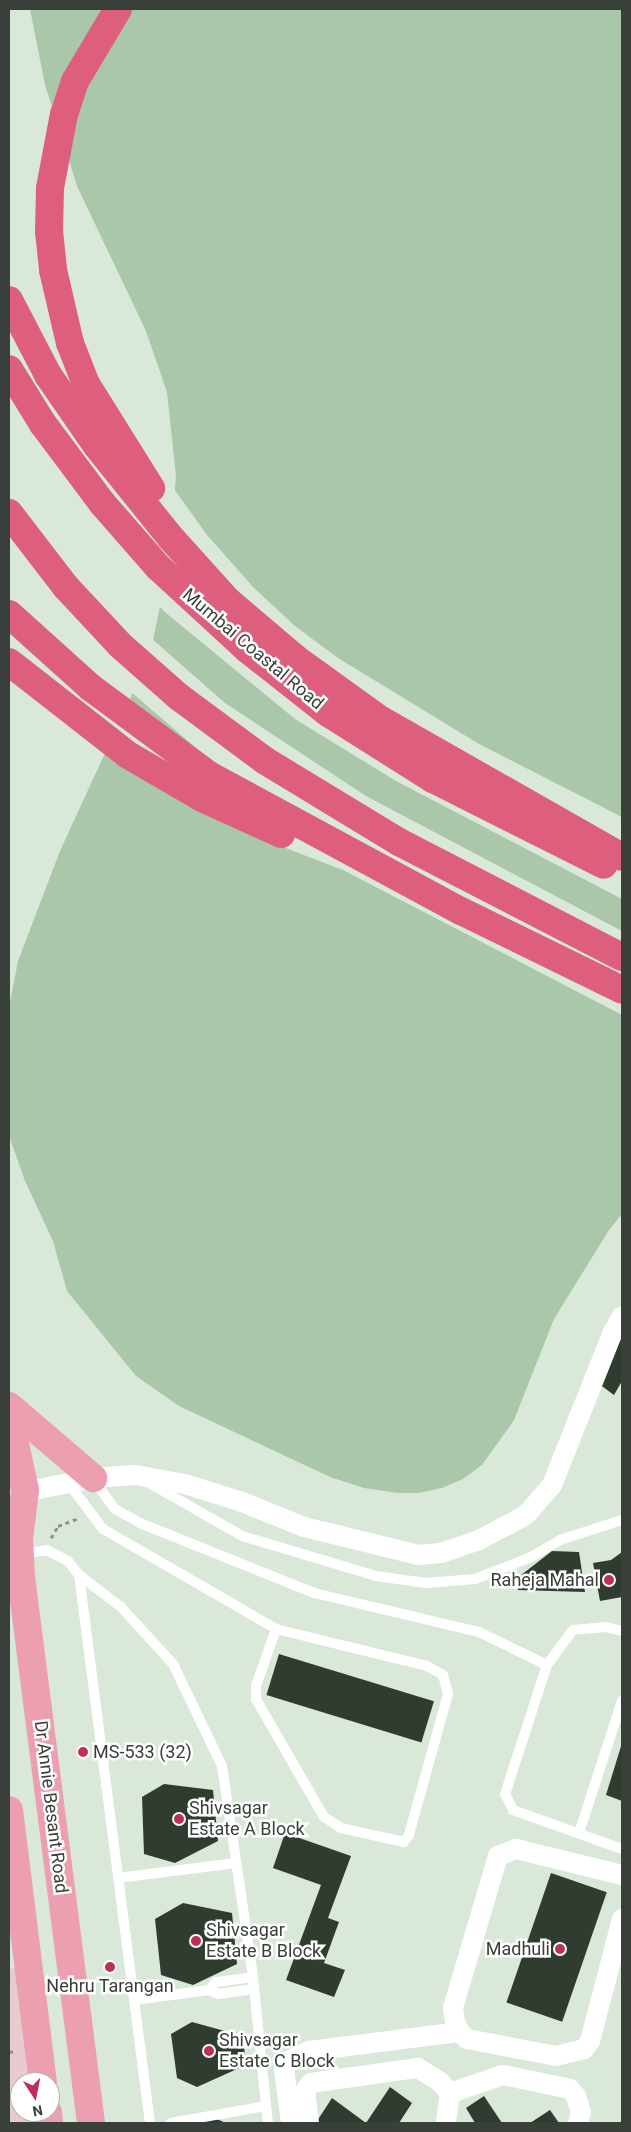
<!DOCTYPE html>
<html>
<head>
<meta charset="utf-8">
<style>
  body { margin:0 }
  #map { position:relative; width:631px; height:2132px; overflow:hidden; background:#d9e8d8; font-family:Roboto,sans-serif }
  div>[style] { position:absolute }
  .green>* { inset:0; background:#e7cbcf }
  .water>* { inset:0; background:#aac7a9 }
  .pier>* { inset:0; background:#d9e8d8 }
  .building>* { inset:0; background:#303c30; transform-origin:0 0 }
  .path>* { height:3px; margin-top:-1.5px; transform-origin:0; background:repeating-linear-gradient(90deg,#8b958a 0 4px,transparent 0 8px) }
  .service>* { height:10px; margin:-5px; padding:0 5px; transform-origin:5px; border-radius:5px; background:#fff }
  .minor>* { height:20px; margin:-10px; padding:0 10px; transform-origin:10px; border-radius:10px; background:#fff }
  .primary>* { height:28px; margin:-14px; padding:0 14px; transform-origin:14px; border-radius:14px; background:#eb9fb1 }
  .motorway>* { height:28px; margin:-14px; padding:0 14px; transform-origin:14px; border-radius:14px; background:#de5f7d }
  .dots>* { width:14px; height:14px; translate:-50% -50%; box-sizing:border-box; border:2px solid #fff; border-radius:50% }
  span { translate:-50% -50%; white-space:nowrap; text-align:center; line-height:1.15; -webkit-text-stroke:5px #fff; paint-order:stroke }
  .street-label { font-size:18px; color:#393f39 }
  .poi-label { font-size:18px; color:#393f39 }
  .right { translate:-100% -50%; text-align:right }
  .left { translate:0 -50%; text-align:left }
  .frame { position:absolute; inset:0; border:10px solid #393f39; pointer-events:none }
  .north { position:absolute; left:10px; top:2072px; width:50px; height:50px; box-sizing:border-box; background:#fff; border:1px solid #b0b2b0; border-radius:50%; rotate:169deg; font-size:14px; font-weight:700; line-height:20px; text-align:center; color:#393f39 }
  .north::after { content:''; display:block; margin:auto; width:18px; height:22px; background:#bd2e5a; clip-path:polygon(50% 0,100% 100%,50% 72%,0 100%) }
</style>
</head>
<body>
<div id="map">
  <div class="green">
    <div style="clip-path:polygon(18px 1968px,32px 2082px,20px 2082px,20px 2112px,35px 2112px,37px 2123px,9px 2123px,9px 1969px)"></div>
  </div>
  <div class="water">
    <div style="clip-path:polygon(30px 9px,622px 9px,622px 1214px,609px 1230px,554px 1319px,514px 1420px,482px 1465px,463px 1479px,442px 1488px,419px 1493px,398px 1493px,364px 1488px,330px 1477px,179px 1406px,136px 1376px,67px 1291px,53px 1241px,25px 1181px,9px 1136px,9px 1007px,18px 961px,60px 851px,150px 655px,169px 562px,176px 476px,167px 392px,146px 331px,77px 186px,45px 85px)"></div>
  </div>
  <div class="pier">
    <div style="clip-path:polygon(172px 486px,207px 535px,254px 588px,295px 626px,338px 658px,479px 744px,622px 817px,622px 899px,396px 781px,295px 719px,166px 613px,158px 605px,166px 562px)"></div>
    <div style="clip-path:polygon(151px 638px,225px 703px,366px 796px,622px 931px,622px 1015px,343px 870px,254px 836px,103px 754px,128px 698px,209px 759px,131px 692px,148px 654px)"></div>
  </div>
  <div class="building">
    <div style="clip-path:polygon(622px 1334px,622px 1381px,614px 1395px,595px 1381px)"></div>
    <div style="clip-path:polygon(552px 1551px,579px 1552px,585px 1592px,518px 1590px,516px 1579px)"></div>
    <div style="clip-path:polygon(622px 1552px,622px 1597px,600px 1601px,593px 1563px,611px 1560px)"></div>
    <div style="left:279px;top:1654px;width:162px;height:43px;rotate:17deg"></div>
    <div style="clip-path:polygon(622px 1743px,622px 1801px,606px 1795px)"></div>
    <div style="clip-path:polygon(164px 1784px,213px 1790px,218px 1841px,175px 1863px,144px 1854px,142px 1797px)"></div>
    <div style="clip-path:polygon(285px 1833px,351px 1856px,328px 1918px,339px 1922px,324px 1963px,345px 1970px,334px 1997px,286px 1980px,321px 1885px,273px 1868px)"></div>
    <div style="left:551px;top:1873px;width:59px;height:137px;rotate:19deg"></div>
    <div style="clip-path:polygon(183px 1903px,232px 1913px,237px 1964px,193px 1985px,161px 1975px,155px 1919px)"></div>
    <div style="clip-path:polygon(192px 2022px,243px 2036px,246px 2065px,197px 2087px,177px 2078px,171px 2034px)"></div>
    <div style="clip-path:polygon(390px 2087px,412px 2103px,399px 2123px,320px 2123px,317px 2121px,332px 2098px,366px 2123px)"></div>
    <div style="clip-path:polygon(484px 2096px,502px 2123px,475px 2123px,466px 2108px)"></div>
    <div style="clip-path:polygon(550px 2110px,559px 2123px,530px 2123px)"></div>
    <div style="clip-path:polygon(212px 2117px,226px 2123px,200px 2123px)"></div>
  </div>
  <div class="path">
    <div style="left:51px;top:1538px;width:14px;rotate:-60deg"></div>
    <div style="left:58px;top:1526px;width:22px;rotate:-21deg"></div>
    <div style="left:9px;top:2052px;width:8px;rotate:-7deg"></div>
  </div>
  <div class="service">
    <div style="left:93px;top:1479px;width:37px;rotate:54deg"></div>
    <div style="left:115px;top:1509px;width:29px;rotate:29deg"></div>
    <div style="left:140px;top:1523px;width:188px;rotate:21.9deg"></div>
    <div style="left:314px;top:1593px;width:170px;rotate:13.3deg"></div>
    <div style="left:479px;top:1632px;width:76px;rotate:25.9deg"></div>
    <div style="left:69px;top:1484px;width:56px;rotate:52.9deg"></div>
    <div style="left:103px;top:1529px;width:200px;rotate:30deg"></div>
    <div style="left:276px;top:1629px;width:155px;rotate:13.8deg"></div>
    <div style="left:427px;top:1666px;width:18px;rotate:29deg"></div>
    <div style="left:443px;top:1675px;width:20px;rotate:75deg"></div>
    <div style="left:448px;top:1694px;width:146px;rotate:105.5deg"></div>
    <div style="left:409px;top:1835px;width:9px;rotate:126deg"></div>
    <div style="left:404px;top:1842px;width:65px;rotate:-167.5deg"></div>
    <div style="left:341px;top:1828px;width:20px;rotate:-147deg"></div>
    <div style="left:324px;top:1817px;width:136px;rotate:-120deg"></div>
    <div style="left:256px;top:1699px;width:13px;rotate:-90deg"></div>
    <div style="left:256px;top:1686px;width:60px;rotate:-70.7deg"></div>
    <div style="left:151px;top:1484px;width:105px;rotate:29.7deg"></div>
    <div style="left:242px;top:1536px;width:140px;rotate:16.6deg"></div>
    <div style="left:376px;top:1576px;width:50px;rotate:8deg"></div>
    <div style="left:426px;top:1583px;width:49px;rotate:-4.7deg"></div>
    <div style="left:475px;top:1579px;width:60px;rotate:-21.4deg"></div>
    <div style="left:531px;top:1557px;width:34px;rotate:-30deg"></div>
    <div style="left:560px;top:1540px;width:65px;rotate:-17.9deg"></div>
    <div style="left:20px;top:1554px;width:27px;rotate:-8deg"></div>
    <div style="left:47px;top:1550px;width:24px;rotate:28deg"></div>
    <div style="left:68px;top:1561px;width:18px;rotate:52deg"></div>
    <div style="left:79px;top:1575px;width:553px;rotate:82.62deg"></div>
    <div style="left:79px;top:1575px;width:53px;rotate:37.3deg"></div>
    <div style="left:121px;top:1607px;width:77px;rotate:47.6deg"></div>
    <div style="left:173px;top:1664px;width:113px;rotate:64.3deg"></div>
    <div style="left:222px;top:1766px;width:213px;rotate:81.6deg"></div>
    <div style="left:253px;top:1977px;width:130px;rotate:84.2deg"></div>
    <div style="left:266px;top:2106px;width:97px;rotate:169.9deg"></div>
    <div style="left:622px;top:1631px;width:16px;rotate:-166deg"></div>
    <div style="left:606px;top:1627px;width:33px;rotate:175deg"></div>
    <div style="left:573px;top:1630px;width:44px;rotate:126.6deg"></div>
    <div style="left:547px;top:1665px;width:136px;rotate:108deg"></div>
    <div style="left:505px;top:1794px;width:18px;rotate:63deg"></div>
    <div style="left:513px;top:1810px;width:116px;rotate:19.7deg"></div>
    <div style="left:579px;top:1833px;width:139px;rotate:-72deg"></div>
    <div style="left:118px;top:1878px;width:119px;rotate:-7.2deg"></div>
    <div style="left:253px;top:1977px;width:37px;rotate:172deg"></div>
    <div style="left:216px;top:1982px;width:11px;rotate:131deg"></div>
    <div style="left:209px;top:1990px;width:10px;rotate:24deg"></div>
    <div style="left:218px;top:1994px;width:36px;rotate:-8deg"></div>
    <div style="left:134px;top:2000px;width:76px;rotate:-7.6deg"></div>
    <div style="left:266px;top:2106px;width:17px;rotate:83deg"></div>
  </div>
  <div class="minor">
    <div style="left:9px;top:1495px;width:86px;rotate:-11.4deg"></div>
    <div style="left:93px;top:1478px;width:42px;rotate:-4.1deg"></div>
    <div style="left:135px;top:1475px;width:51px;rotate:10.2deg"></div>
    <div style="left:185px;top:1484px;width:60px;rotate:17.5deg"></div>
    <div style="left:242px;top:1502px;width:67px;rotate:22deg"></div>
    <div style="left:304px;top:1527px;width:118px;rotate:13.7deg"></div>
    <div style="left:419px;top:1555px;width:22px;rotate:-5deg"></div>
    <div style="left:441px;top:1553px;width:40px;rotate:-18.9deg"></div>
    <div style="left:479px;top:1540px;width:53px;rotate:-28deg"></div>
    <div style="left:526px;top:1515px;width:40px;rotate:-49deg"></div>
    <div style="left:552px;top:1485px;width:165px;rotate:-68.3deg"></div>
    <div style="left:613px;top:1332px;width:18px;rotate:-61deg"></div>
    <div style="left:622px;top:1875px;width:109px;rotate:-166.2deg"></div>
    <div style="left:516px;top:1849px;width:19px;rotate:159deg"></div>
    <div style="left:498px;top:1856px;width:159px;rotate:106.5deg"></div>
    <div style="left:453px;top:2008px;width:15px;rotate:82deg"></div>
    <div style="left:455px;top:2023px;width:10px;rotate:61deg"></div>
    <div style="left:460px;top:2032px;width:10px;rotate:45deg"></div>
    <div style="left:467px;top:2039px;width:91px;rotate:10.8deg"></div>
    <div style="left:556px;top:2056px;width:29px;rotate:-14deg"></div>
    <div style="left:584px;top:2049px;width:10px;rotate:-53deg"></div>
    <div style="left:590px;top:2041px;width:126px;rotate:-75.3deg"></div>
    <div style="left:450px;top:2093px;width:56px;rotate:-18.8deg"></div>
    <div style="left:503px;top:2075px;width:68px;rotate:11.8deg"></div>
    <div style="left:570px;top:2089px;width:9px;rotate:49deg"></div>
    <div style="left:576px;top:2096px;width:17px;rotate:73deg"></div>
    <div style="left:581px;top:2112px;width:11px;rotate:105deg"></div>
    <div style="left:291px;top:2123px;width:54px;rotate:-97.4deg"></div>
    <div style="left:284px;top:2069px;width:8px;rotate:-67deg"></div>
    <div style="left:287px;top:2062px;width:25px;rotate:-27deg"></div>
    <div style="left:309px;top:2051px;width:152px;rotate:-7.2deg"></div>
    <div style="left:309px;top:2123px;width:32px;rotate:-97deg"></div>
    <div style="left:305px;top:2091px;width:10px;rotate:-53deg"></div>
    <div style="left:311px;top:2083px;width:108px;rotate:-8deg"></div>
    <div style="left:418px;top:2068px;width:26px;rotate:32deg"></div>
    <div style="left:440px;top:2082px;width:15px;rotate:48deg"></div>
    <div style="left:450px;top:2093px;width:30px;rotate:98deg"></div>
  </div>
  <div class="primary">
    <div style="left:9px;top:1406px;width:111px;rotate:40.6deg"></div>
    <div style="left:9px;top:1416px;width:76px;rotate:77.8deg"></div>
    <div style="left:25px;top:1490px;width:49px;rotate:97deg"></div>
    <div style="left:19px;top:1539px;width:38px;rotate:87deg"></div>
    <div style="left:21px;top:1577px;width:550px;rotate:82.69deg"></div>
    <div style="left:9px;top:1810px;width:274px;rotate:82.9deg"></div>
    <div style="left:48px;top:2112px;width:11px;rotate:85deg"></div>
  </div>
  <div class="motorway">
    <div style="left:118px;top:9px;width:84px;rotate:120.8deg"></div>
    <div style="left:75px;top:81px;width:35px;rotate:108deg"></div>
    <div style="left:64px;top:114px;width:75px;rotate:100.7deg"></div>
    <div style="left:50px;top:188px;width:43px;rotate:91.3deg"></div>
    <div style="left:49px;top:231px;width:39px;rotate:84deg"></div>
    <div style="left:53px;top:270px;width:75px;rotate:76.9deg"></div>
    <div style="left:70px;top:343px;width:44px;rotate:68.7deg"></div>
    <div style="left:86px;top:384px;width:123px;rotate:58deg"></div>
    <div style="left:9px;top:300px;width:85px;rotate:62.5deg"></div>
    <div style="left:48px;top:375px;width:86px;rotate:55.4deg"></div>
    <div style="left:97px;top:446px;width:118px;rotate:51.2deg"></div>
    <div style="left:171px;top:538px;width:85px;rotate:47.9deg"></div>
    <div style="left:228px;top:601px;width:88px;rotate:40.4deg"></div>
    <div style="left:295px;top:658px;width:106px;rotate:35.8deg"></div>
    <div style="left:381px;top:720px;width:277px;rotate:29.6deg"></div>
    <div style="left:9px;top:369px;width:65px;rotate:58.3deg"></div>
    <div style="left:43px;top:424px;width:99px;rotate:53.2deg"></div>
    <div style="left:102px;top:503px;width:86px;rotate:48.8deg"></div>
    <div style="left:159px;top:568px;width:120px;rotate:42.6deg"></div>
    <div style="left:247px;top:649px;width:103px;rotate:38.3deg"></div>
    <div style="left:328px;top:713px;width:124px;rotate:32.2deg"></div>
    <div style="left:433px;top:779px;width:191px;rotate:26.7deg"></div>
    <div style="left:9px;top:513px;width:93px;rotate:52.4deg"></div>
    <div style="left:66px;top:587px;width:79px;rotate:47deg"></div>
    <div style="left:120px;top:645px;width:79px;rotate:41.4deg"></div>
    <div style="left:179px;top:697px;width:106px;rotate:36.5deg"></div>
    <div style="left:264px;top:760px;width:158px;rotate:31.3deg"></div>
    <div style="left:399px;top:842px;width:251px;rotate:27.3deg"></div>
    <div style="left:9px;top:614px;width:109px;rotate:42deg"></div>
    <div style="left:90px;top:687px;width:148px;rotate:36.5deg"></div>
    <div style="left:209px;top:775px;width:286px;rotate:28.4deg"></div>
    <div style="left:461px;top:911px;width:179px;rotate:26.1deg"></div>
    <div style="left:9px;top:662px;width:151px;rotate:38deg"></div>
    <div style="left:128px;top:755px;width:86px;rotate:30.2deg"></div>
    <div style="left:202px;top:798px;width:87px;rotate:24.5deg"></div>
  </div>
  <div class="dots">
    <div style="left:609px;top:1580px;background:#bd2e5a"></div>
    <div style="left:83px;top:1752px;background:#bd2e5a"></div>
    <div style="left:179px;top:1819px;background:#bd2e5a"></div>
    <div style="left:196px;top:1941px;background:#bd2e5a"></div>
    <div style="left:560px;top:1949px;background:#bd2e5a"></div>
    <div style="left:110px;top:1967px;background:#bd2e5a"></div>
    <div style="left:209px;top:2051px;background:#bd2e5a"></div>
  </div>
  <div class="street-label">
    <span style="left:253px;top:649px;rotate:40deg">Mumbai Coastal Road</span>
    <span style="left:51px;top:1807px;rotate:83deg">Dr Annie Besant Road</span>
  </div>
  <div class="poi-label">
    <span class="right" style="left:599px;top:1580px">Raheja Mahal</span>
    <span class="left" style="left:93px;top:1752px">MS-533 (32)</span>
    <span class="left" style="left:189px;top:1819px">Shivsagar<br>Estate A Block</span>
    <span class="left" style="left:206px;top:1941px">Shivsagar<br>Estate B Block</span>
    <span class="right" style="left:550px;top:1949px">Madhuli</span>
    <span style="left:110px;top:1986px">Nehru Tarangan</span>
    <span class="left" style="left:219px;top:2051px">Shivsagar<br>Estate C Block</span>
  </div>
  <div class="frame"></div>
  <div class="north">N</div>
</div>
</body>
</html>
